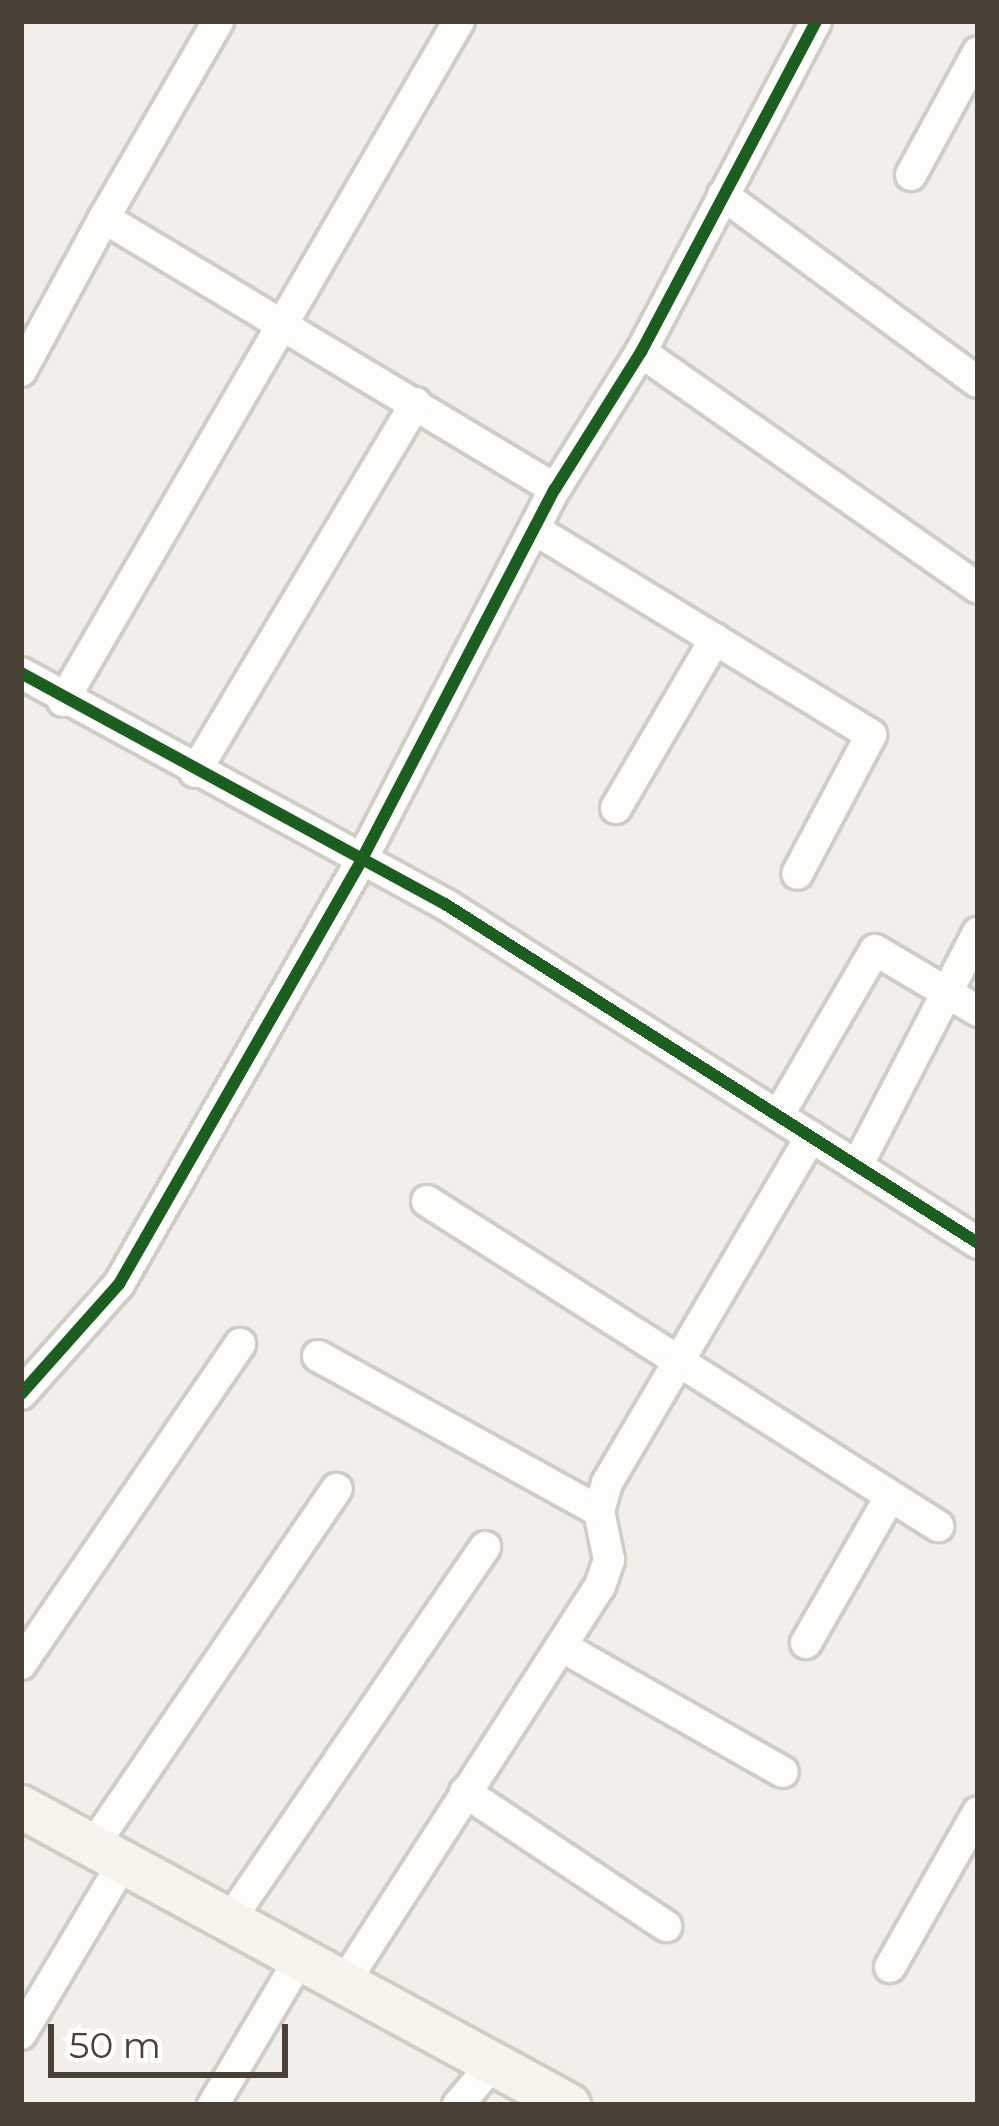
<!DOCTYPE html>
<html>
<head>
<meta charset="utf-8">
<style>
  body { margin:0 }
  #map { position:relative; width:999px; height:2126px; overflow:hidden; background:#f2efea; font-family:Montserrat,sans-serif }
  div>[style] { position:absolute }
  .roads { filter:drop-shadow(3px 0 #d0cdc7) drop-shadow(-3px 0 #d0cdc7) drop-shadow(0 3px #d0cdc7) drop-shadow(0 -3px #d0cdc7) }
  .street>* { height:30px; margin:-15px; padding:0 15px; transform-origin:15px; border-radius:15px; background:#fdfdfc }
  .secondary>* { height:42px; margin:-21px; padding:0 21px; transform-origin:21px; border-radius:21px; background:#f7f4ee }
  .cycleway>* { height:12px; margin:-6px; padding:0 6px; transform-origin:6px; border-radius:6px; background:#1b5e20 }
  span { translate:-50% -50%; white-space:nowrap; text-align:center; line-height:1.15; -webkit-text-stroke:12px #fff; paint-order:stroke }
  .frame { position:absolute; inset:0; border:24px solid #494135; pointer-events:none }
  .scale { position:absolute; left:48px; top:2024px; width:240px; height:54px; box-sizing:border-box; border:6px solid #494135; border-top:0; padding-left:15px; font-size:36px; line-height:42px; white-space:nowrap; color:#494135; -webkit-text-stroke:9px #fff; paint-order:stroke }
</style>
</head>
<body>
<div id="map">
  <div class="roads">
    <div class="street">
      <div style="left:911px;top:175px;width:140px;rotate:-61.4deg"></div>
      <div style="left:723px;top:195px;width:316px;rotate:36.3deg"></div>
      <div style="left:104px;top:218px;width:228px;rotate:-59.9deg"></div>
      <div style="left:641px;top:352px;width:411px;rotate:35deg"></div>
      <div style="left:21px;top:371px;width:174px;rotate:-61.5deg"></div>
      <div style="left:104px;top:218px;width:526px;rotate:31deg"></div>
      <div style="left:534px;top:529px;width:395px;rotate:31.4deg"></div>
      <div style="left:871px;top:735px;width:157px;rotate:118deg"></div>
      <div style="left:21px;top:673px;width:483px;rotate:28.6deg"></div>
      <div style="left:445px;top:904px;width:632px;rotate:32.46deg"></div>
      <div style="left:63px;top:701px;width:787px;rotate:-59.79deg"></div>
      <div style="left:195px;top:772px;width:430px;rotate:-59.1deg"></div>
      <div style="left:616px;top:808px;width:196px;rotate:-59.6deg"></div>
      <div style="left:778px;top:1116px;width:192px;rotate:-59.7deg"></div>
      <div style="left:875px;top:950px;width:120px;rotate:30.6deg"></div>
      <div style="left:857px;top:1166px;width:263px;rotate:-62.6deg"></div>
      <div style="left:427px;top:1201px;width:606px;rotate:32.46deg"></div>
      <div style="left:318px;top:1356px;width:321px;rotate:28.9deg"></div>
      <div style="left:21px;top:1394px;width:147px;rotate:-48.3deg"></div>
      <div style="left:119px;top:1284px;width:490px;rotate:-60.2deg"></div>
      <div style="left:362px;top:859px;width:417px;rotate:-62.5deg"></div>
      <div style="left:555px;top:489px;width:162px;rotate:-57.9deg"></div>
      <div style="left:641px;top:352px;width:374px;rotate:-62.1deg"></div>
      <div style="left:806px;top:1643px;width:168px;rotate:-60.1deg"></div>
      <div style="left:561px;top:1646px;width:255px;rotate:29.6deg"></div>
      <div style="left:21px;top:1664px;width:388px;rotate:-55.6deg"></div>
      <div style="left:465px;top:1792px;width:242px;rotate:33.7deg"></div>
      <div style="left:91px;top:1849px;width:436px;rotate:-55.7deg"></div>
      <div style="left:227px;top:1924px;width:457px;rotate:-55.6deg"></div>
      <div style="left:890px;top:1967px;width:178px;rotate:-60.4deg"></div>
      <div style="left:342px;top:1986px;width:476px;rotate:-57.2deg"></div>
      <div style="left:600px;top:1586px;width:28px;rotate:-71deg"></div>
      <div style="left:609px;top:1560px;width:50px;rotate:-101.5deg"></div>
      <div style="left:599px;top:1511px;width:29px;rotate:-74deg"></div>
      <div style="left:607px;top:1483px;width:402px;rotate:-59.5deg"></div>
      <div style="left:21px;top:2034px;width:196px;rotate:-59.2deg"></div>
      <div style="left:213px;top:2105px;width:166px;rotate:-59.3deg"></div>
      <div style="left:458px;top:2105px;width:51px;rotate:-49.8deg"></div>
    </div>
    <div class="secondary">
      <div style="left:21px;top:1807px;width:624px;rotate:28.54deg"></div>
    </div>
  </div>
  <div class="cycleway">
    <div style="left:21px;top:673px;width:483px;rotate:28.6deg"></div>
    <div style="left:445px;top:904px;width:632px;rotate:32.46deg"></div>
    <div style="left:21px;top:1394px;width:147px;rotate:-48.3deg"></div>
    <div style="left:119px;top:1284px;width:490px;rotate:-60.2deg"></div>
    <div style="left:362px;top:859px;width:417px;rotate:-62.5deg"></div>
    <div style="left:555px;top:489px;width:162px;rotate:-57.9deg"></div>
    <div style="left:641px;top:352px;width:374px;rotate:-62.1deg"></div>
  </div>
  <div class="frame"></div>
  <div class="scale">50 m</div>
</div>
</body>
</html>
